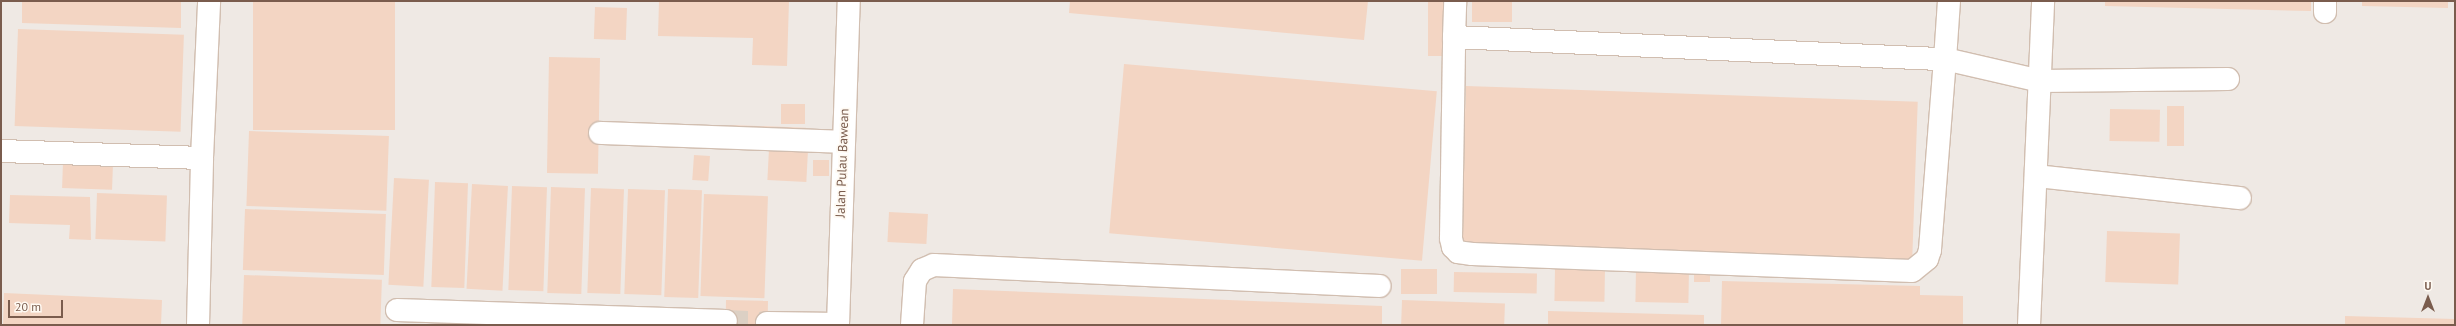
<!DOCTYPE html>
<html>
<head>
<meta charset="utf-8">
<style>
  body { margin:0 }
  #map { position:relative; width:2456px; height:326px; overflow:hidden; background:#fdf6ec; font-family:"PT Sans",sans-serif }
  div>[style] { position:absolute }
  .industrial>* { inset:0; background:#efe9e4; transform-origin:0 0 }
  .building>* { inset:0; background:#f3d5c3; transform-origin:0 0 }
  .minor-tunnel>* { height:22px; margin-top:-11px; transform-origin:0; background:repeating-linear-gradient(90deg,#dcd0c4 0 22px,transparent 0 33px) }
  .roads { filter:drop-shadow(1px 0 #d1beb0) drop-shadow(-1px 0 #d1beb0) drop-shadow(0 1px #d1beb0) drop-shadow(0 -1px #d1beb0) }
  .minor>* { height:22px; margin:-11px; padding:0 11px; transform-origin:11px; border-radius:11px; background:#fff }
  span { translate:-50% -50%; white-space:nowrap; text-align:center; line-height:1.15; -webkit-text-stroke:3.5px #fffaf3; paint-order:stroke }
  .street-label { font-size:13px; color:#7a5c4d }
  .frame { position:absolute; inset:0; border:2px solid #7a5c4d; pointer-events:none }
  .north { position:absolute; left:2408px; top:278px; width:40px; height:40px; -webkit-text-stroke:3px #fffaf3; paint-order:stroke; rotate:0deg; font-size:11px; font-weight:700; line-height:16px; text-align:center; color:#7a5c4d }
  .north::after { content:''; display:block; margin:auto; width:14px; height:18px; background:#7a5c4d; clip-path:polygon(50% 0,100% 100%,50% 72%,0 100%) }
  .scale { position:absolute; left:8px; top:300px; width:55px; height:18px; box-sizing:border-box; border:2px solid #7a5c4d; border-top:0; padding-left:5px; font-size:12px; line-height:14px; white-space:nowrap; color:#7a5c4d; -webkit-text-stroke:3px #fffaf3; paint-order:stroke }
</style>
</head>
<body>
<div id="map">
  <div class="industrial">
    <div style="left:1px;top:1px;width:2454px;height:324px"></div>
  </div>
  <div class="building">
    <div style="clip-path:polygon(22px 1px,181px 1px,181px 28px,22px 23px)"></div>
    <div style="left:253px;top:1px;width:142px;height:129px"></div>
    <div style="clip-path:polygon(659px 1px,789px 1px,787px 66px,752px 65px,753px 38px,658px 36px)"></div>
    <div style="clip-path:polygon(1070px 1px,1368px 1px,1364px 40px,1069px 13px)"></div>
    <div style="left:1428px;top:1px;width:24px;height:55px"></div>
    <div style="left:1472px;top:1px;width:40px;height:21px"></div>
    <div style="clip-path:polygon(2105px 1px,2311px 1px,2311px 11px,2105px 6px)"></div>
    <div style="clip-path:polygon(2362px 1px,2448px 1px,2448px 8px,2362px 6px)"></div>
    <div style="left:595px;top:7px;width:32px;height:32px;rotate:2deg"></div>
    <div style="left:18px;top:29px;width:166px;height:97px;rotate:2deg"></div>
    <div style="left:549px;top:57px;width:51px;height:116px;rotate:1deg"></div>
    <div style="left:1124px;top:64px;width:314px;height:170px;rotate:5deg"></div>
    <div style="left:1466px;top:86px;width:452px;height:160px;rotate:2deg"></div>
    <div style="left:781px;top:104px;width:24px;height:20px"></div>
    <div style="left:2167px;top:106px;width:17px;height:40px"></div>
    <div style="left:2110px;top:109px;width:50px;height:32px;rotate:1deg"></div>
    <div style="left:730px;top:125px;width:76px;height:9px;rotate:2deg"></div>
    <div style="left:249px;top:131px;width:140px;height:75px;rotate:2deg"></div>
    <div style="left:769px;top:149px;width:39px;height:31px;rotate:3deg"></div>
    <div style="left:694px;top:155px;width:16px;height:25px;rotate:4deg"></div>
    <div style="left:813px;top:160px;width:16px;height:16px"></div>
    <div style="left:63px;top:162px;width:50px;height:26px;rotate:2deg"></div>
    <div style="left:394px;top:178px;width:35px;height:107px;rotate:3deg"></div>
    <div style="left:435px;top:182px;width:33px;height:105px;rotate:2deg"></div>
    <div style="left:472px;top:184px;width:36px;height:105px;rotate:3deg"></div>
    <div style="left:512px;top:186px;width:35px;height:104px;rotate:2deg"></div>
    <div style="left:551px;top:187px;width:34px;height:106px;rotate:2deg"></div>
    <div style="left:591px;top:188px;width:33px;height:105px;rotate:2deg"></div>
    <div style="left:628px;top:189px;width:37px;height:105px;rotate:2deg"></div>
    <div style="left:668px;top:189px;width:34px;height:108px;rotate:2deg"></div>
    <div style="left:97px;top:193px;width:70px;height:46px;rotate:2deg"></div>
    <div style="left:704px;top:194px;width:64px;height:102px;rotate:2deg"></div>
    <div style="clip-path:polygon(10px 195px,90px 197px,91px 240px,69px 239px,70px 225px,9px 223px)"></div>
    <div style="left:245px;top:209px;width:141px;height:61px;rotate:2deg"></div>
    <div style="left:889px;top:212px;width:39px;height:30px;rotate:3deg"></div>
    <div style="left:2107px;top:231px;width:73px;height:51px;rotate:2deg"></div>
    <div style="left:1694px;top:267px;width:16px;height:15px"></div>
    <div style="left:1555px;top:268px;width:50px;height:33px;rotate:1deg"></div>
    <div style="left:1636px;top:268px;width:53px;height:34px;rotate:1deg"></div>
    <div style="left:1401px;top:269px;width:36px;height:25px"></div>
    <div style="left:1454px;top:272px;width:83px;height:20px;rotate:1deg"></div>
    <div style="left:244px;top:275px;width:138px;height:50px;rotate:2deg"></div>
    <div style="clip-path:polygon(1722px 281px,1920px 286px,1920px 295px,1963px 296px,1963px 325px,1721px 325px)"></div>
    <div style="clip-path:polygon(953px 289px,1382px 306px,1382px 325px,952px 325px)"></div>
    <div style="clip-path:polygon(4px 293px,162px 300px,161px 325px,3px 325px)"></div>
    <div style="left:726px;top:300px;width:42px;height:25px;rotate:1deg"></div>
    <div style="left:1402px;top:300px;width:103px;height:25px;rotate:2deg"></div>
    <div style="clip-path:polygon(1548px 311px,1704px 315px,1704px 325px,1548px 325px)"></div>
    <div style="clip-path:polygon(2345px 316px,2455px 319px,2455px 325px,2345px 325px)"></div>
  </div>
  <div class="minor-tunnel">
    <div style="left:726px;top:321px;width:41px;rotate:2.8deg"></div>
  </div>
  <div class="roads">
    <div class="minor">
      <div style="left:1949px;top:1px;width:58px;rotate:93.9deg"></div>
      <div style="left:1945px;top:59px;width:192px;rotate:94.5deg"></div>
      <div style="left:1930px;top:250px;width:9px;rotate:108deg"></div>
      <div style="left:1927px;top:259px;width:19px;rotate:141deg"></div>
      <div style="left:1912px;top:271px;width:440px;rotate:-177.8deg"></div>
      <div style="left:1472px;top:254px;width:14px;rotate:-172deg"></div>
      <div style="left:1458px;top:252px;width:7px;rotate:-135deg"></div>
      <div style="left:1453px;top:247px;width:9px;rotate:-103deg"></div>
      <div style="left:1451px;top:238px;width:201px;rotate:-89.1deg"></div>
      <div style="left:1454px;top:37px;width:491px;rotate:2.6deg"></div>
      <div style="left:1945px;top:59px;width:98px;rotate:13deg"></div>
      <div style="left:2040px;top:81px;width:188px;rotate:-0.6deg"></div>
      <div style="left:2325px;top:12px;width:11px;rotate:-90deg"></div>
      <div style="left:1454px;top:37px;width:36px;rotate:-88deg"></div>
      <div style="left:600px;top:133px;width:243px;rotate:2.1deg"></div>
      <div style="left:1px;top:151px;width:201px;rotate:2deg"></div>
      <div style="left:202px;top:158px;width:157px;rotate:-87.4deg"></div>
      <div style="left:2037px;top:176px;width:204px;rotate:6.2deg"></div>
      <div style="left:397px;top:310px;width:329px;rotate:1.9deg"></div>
      <div style="left:767px;top:323px;width:71px;rotate:0.8deg"></div>
      <div style="left:198px;top:325px;width:167px;rotate:-88.6deg"></div>
      <div style="left:838px;top:325px;width:324px;rotate:-88.1deg"></div>
      <div style="left:912px;top:325px;width:44px;rotate:-86.1deg"></div>
      <div style="left:915px;top:281px;width:13px;rotate:-58deg"></div>
      <div style="left:922px;top:270px;width:13px;rotate:-23deg"></div>
      <div style="left:934px;top:265px;width:446px;rotate:2.7deg"></div>
      <div style="left:2029px;top:325px;width:324px;rotate:-87.5deg"></div>
    </div>
  </div>
  <div class="street-label">
    <span style="left:843px;top:163px;rotate:-88deg">Jalan Pulau Bawean</span>
  </div>
  <div class="frame"></div>
  <div class="north">U</div>
  <div class="scale">20 m</div>
</div>
</body>
</html>
